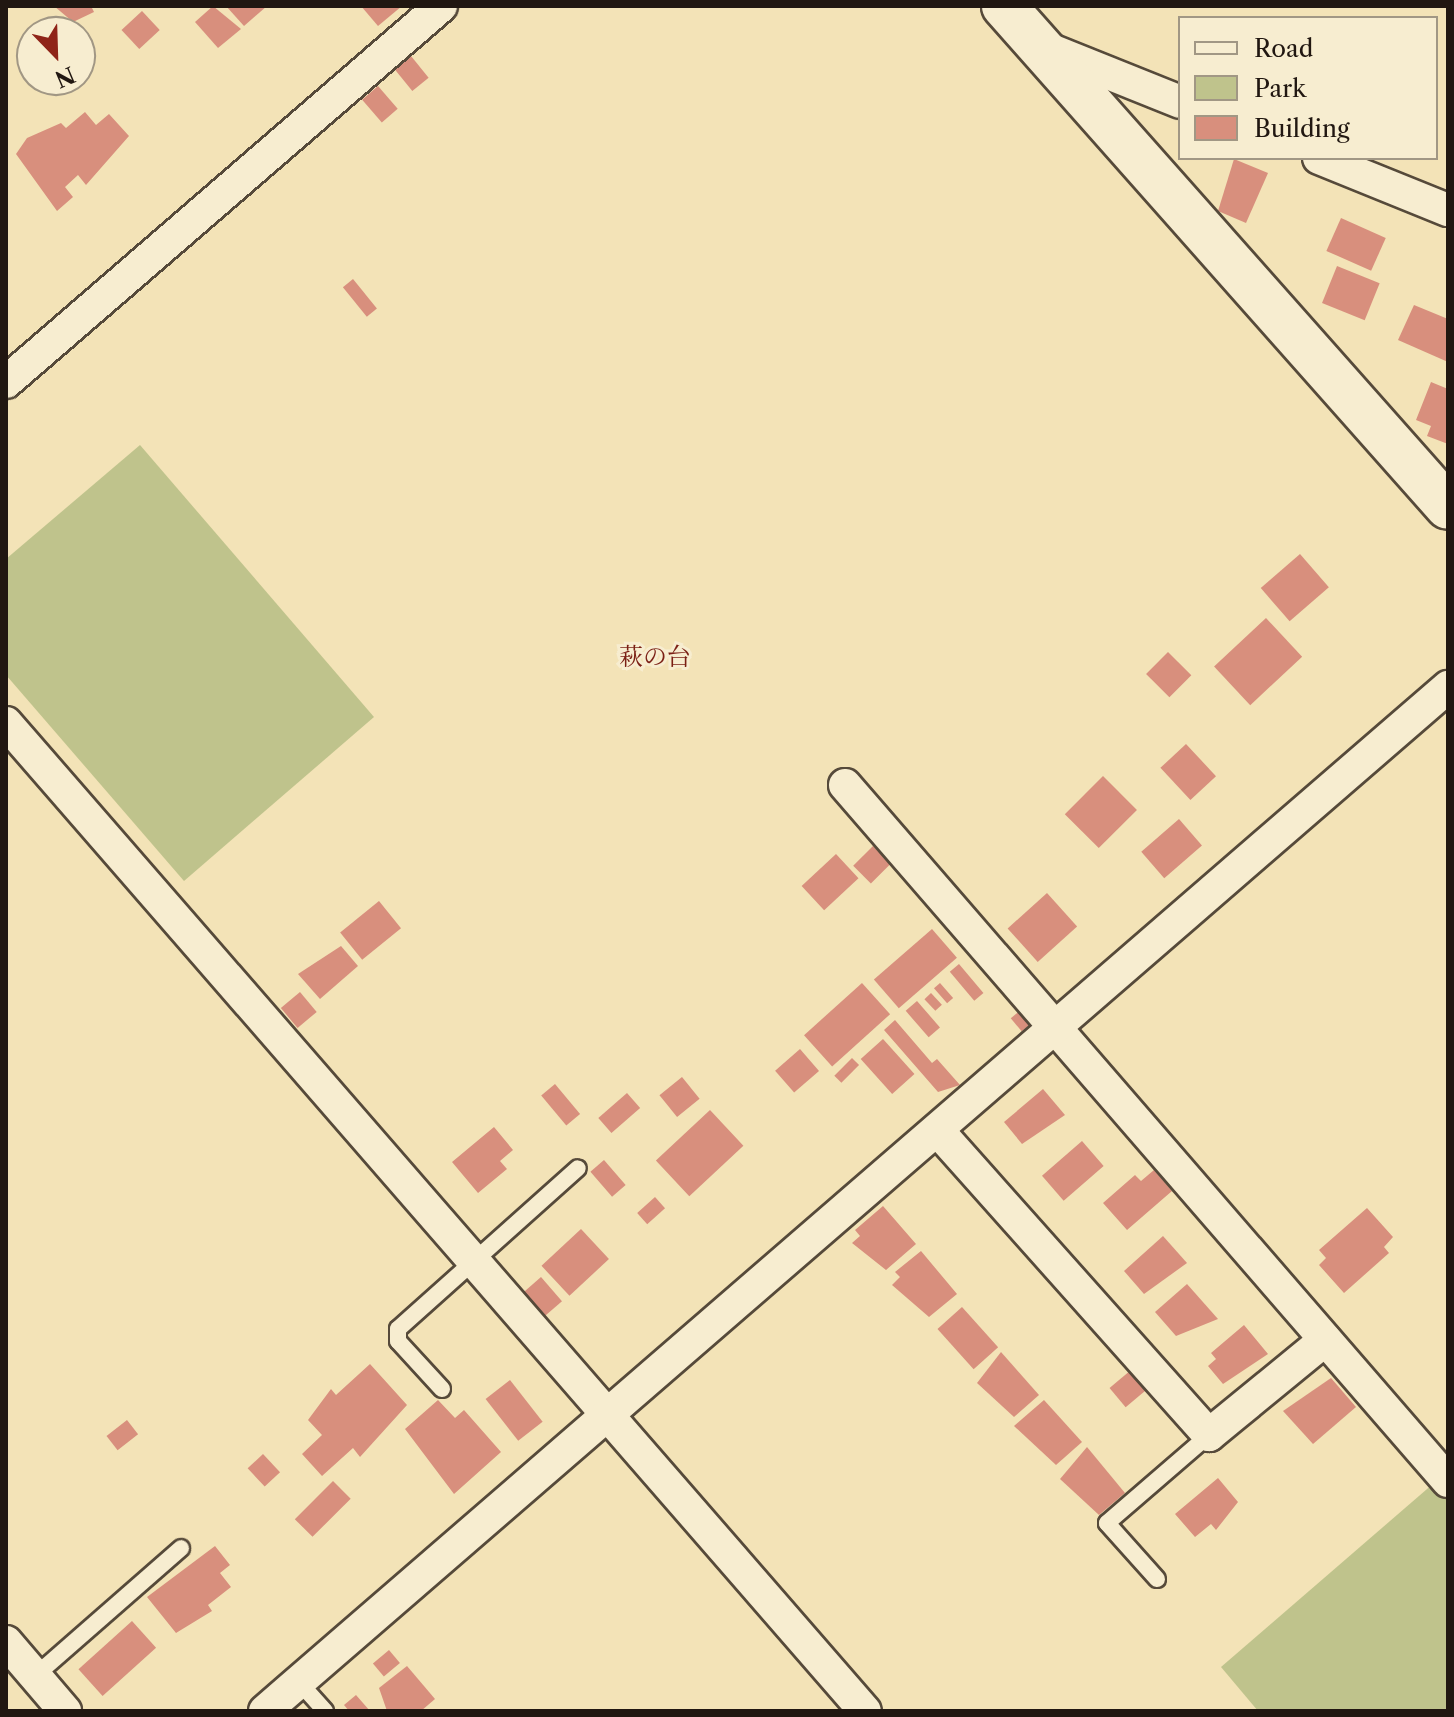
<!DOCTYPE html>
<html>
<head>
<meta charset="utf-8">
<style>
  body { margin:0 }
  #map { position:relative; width:1454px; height:1717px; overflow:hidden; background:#f3e3b7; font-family:"Libre Caslon Text","Noto Serif JP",serif }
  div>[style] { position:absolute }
  .green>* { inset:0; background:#bfc38c }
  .building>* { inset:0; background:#d88f7d; transform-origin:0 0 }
  .roads { filter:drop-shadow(2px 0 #564a3a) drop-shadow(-2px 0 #564a3a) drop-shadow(0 2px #564a3a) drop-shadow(0 -2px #564a3a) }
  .lane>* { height:16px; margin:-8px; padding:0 8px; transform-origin:8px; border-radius:8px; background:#f7edd0 }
  .street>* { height:32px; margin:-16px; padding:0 16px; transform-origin:16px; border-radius:16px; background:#f7edd0 }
  .secondary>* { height:44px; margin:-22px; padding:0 22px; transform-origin:22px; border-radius:22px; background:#f7edd0 }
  span { translate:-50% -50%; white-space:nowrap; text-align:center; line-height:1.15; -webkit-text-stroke:6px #f7edd0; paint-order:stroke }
  .neighbourhood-label { font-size:24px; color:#7a1f14 }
  .frame { position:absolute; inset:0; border:8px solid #211711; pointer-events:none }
  .legend { position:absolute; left:1178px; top:16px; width:260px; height:144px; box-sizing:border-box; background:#f7edd0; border:2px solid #a19784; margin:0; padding:10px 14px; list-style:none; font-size:24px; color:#211711 }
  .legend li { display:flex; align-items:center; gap:16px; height:40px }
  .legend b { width:40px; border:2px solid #a19784 }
  .north { position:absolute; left:16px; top:16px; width:80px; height:80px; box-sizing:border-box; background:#f7edd0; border:2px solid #a19784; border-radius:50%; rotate:157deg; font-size:22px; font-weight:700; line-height:32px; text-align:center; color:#211711 }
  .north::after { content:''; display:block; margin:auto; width:28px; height:36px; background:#8f2418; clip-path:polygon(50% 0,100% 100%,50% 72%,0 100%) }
</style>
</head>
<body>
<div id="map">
  <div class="green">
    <div style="clip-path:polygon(140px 445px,374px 717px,184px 881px,6px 675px,6px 559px)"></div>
    <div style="clip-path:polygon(1434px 1483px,1448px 1500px,1448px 1711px,1258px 1711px,1221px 1667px)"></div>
  </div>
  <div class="building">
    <div style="clip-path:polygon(54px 6px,91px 6px,94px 12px,73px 22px)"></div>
    <div style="clip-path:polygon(213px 6px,241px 29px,218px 48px,195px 22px)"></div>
    <div style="clip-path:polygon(226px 6px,267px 6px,244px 26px)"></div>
    <div style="clip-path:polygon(361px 6px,402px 6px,378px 26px)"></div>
    <div style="left:142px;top:11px;width:26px;height:28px;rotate:47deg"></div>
    <div style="left:411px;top:56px;width:28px;height:21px;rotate:51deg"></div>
    <div style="left:378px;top:86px;width:30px;height:21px;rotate:49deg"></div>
    <div style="clip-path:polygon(85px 112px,96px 125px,109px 114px,129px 136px,86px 185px,78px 175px,65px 187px,73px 197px,57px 211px,16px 154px,27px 138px,61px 123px,66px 128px)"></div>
    <div style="clip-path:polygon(1234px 159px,1268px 173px,1246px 223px,1218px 211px)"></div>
    <div style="left:1341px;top:218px;width:49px;height:36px;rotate:24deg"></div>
    <div style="left:1337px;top:266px;width:46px;height:40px;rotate:22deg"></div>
    <div style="left:353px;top:279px;width:38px;height:13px;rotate:51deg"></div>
    <div style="clip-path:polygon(1414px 305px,1448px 319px,1448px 362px,1398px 340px)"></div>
    <div style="clip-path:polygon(1431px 382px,1448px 389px,1448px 444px,1427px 436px,1431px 426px,1416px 420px)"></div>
    <div style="left:1300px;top:554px;width:44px;height:52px;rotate:49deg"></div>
    <div style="left:1266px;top:618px;width:53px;height:71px;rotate:47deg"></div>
    <div style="left:1168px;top:652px;width:33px;height:31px;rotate:45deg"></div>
    <div style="left:1186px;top:744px;width:44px;height:35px;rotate:47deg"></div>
    <div style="left:1103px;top:776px;width:48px;height:54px;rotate:45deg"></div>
    <div style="left:1179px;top:819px;width:35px;height:50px;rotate:49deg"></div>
    <div style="left:873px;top:846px;width:25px;height:28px;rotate:45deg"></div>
    <div style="left:836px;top:854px;width:33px;height:47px;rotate:47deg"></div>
    <div style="left:1047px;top:893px;width:45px;height:53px;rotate:48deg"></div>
    <div style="left:379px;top:901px;width:35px;height:50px;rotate:51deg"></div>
    <div style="left:932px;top:929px;width:38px;height:77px;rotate:49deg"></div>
    <div style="clip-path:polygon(341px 946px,358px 966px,320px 999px,298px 974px)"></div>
    <div style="left:959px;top:964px;width:38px;height:12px;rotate:50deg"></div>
    <div style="left:862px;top:983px;width:42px;height:78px;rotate:48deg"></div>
    <div style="left:940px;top:983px;width:20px;height:8px;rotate:49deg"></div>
    <div style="left:300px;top:992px;width:26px;height:25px;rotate:50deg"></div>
    <div style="left:931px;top:993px;width:16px;height:9px;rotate:47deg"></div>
    <div style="left:917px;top:1001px;width:35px;height:15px;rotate:49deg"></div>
    <div style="left:1023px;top:1008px;width:17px;height:16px;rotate:50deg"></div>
    <div style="clip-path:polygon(895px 1020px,932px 1063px,937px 1059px,960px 1085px,938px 1092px,884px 1030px)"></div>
    <div style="left:883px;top:1039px;width:47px;height:30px;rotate:48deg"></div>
    <div style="left:800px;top:1049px;width:29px;height:33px;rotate:49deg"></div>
    <div style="left:852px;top:1058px;width:10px;height:25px;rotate:45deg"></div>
    <div style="left:682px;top:1077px;width:28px;height:29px;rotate:51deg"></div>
    <div style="left:555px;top:1084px;width:39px;height:18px;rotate:50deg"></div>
    <div style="clip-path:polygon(1043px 1089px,1065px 1115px,1022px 1144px,1004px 1122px)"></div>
    <div style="left:627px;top:1093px;width:20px;height:38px;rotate:49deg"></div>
    <div style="left:710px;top:1110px;width:49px;height:74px;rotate:47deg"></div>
    <div style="clip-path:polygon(494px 1127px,513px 1150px,500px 1161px,507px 1169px,478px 1193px,452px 1162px)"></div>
    <div style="left:1082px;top:1141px;width:33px;height:53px;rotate:49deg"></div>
    <div style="left:604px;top:1160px;width:33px;height:18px;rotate:49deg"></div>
    <div style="clip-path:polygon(1154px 1170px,1172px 1191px,1127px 1230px,1103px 1203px,1135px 1175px,1141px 1181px)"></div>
    <div style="left:655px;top:1197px;width:15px;height:24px;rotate:48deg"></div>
    <div style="clip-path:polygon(883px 1206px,916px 1244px,886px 1270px,852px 1243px,860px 1236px,855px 1230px)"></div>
    <div style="clip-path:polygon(1367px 1208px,1393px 1237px,1384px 1247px,1389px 1253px,1344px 1293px,1319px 1265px,1326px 1258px,1319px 1250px)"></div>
    <div style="left:581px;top:1229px;width:41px;height:54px;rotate:47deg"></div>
    <div style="clip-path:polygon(1163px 1236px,1187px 1263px,1144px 1294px,1124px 1271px)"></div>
    <div style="clip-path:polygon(921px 1251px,957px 1294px,929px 1317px,892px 1285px,900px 1277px,895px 1272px)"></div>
    <div style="left:541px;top:1277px;width:32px;height:25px;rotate:49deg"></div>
    <div style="clip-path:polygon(1187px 1284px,1218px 1319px,1176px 1336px,1155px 1312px)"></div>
    <div style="left:962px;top:1307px;width:54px;height:33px;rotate:48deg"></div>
    <div style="clip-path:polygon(1244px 1325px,1268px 1354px,1223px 1384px,1208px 1366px,1216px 1359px,1211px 1353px)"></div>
    <div style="clip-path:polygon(1001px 1352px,1039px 1395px,1014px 1417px,977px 1383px)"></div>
    <div style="clip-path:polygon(370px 1364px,407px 1405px,360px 1457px,353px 1448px,322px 1476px,302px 1454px,322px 1435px,308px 1420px,331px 1389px,336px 1395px)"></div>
    <div style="left:1131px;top:1370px;width:25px;height:28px;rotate:50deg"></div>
    <div style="clip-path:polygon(1331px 1378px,1356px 1407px,1313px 1444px,1283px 1411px)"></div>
    <div style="left:510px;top:1380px;width:53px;height:31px;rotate:52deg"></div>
    <div style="clip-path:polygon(438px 1400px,455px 1418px,464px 1410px,501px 1452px,454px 1494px,405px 1429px)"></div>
    <div style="clip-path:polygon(1044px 1400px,1082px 1442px,1056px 1465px,1014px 1426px)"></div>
    <div style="left:127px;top:1420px;width:18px;height:26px;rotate:52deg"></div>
    <div style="clip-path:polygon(1087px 1447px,1125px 1493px,1099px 1515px,1060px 1479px)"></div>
    <div style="left:263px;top:1454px;width:25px;height:21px;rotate:47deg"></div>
    <div style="clip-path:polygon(1218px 1478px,1238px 1502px,1216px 1530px,1211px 1524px,1195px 1537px,1175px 1514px)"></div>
    <div style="left:333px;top:1481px;width:25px;height:54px;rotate:45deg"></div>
    <div style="clip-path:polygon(215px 1546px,230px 1565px,220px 1573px,231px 1587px,208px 1605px,212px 1611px,176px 1633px,147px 1597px)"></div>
    <div style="left:132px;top:1621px;width:36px;height:72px;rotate:48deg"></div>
    <div style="left:389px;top:1650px;width:17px;height:21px;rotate:50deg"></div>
    <div style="clip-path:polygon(407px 1666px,435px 1699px,421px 1711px,387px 1711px,379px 1688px)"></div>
    <div style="clip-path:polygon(356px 1695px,370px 1711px,349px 1711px,344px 1705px)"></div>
  </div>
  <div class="roads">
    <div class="lane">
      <div style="left:442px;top:1389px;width:65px;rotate:-132.5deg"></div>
      <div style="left:398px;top:1341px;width:12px;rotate:-90deg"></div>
      <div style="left:398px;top:1329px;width:241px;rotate:-41.8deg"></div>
      <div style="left:1157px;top:1579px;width:75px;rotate:-131.8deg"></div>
      <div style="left:1107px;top:1523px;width:135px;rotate:-40.8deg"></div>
      <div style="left:35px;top:1676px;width:194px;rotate:-41.2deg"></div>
      <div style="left:299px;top:1682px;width:39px;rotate:48deg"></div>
    </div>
    <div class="street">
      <div style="left:1046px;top:48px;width:144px;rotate:21.9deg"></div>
      <div style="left:1319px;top:158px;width:139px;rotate:22deg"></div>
      <div style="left:6px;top:382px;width:575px;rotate:-40.84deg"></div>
      <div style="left:6px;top:723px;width:1309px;rotate:49deg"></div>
      <div style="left:845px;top:785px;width:921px;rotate:49.1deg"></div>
      <div style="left:939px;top:1132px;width:406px;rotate:48.3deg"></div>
      <div style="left:1209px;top:1435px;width:150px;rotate:-39.3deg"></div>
      <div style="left:6px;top:1642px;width:91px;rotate:49.5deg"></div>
      <div style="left:265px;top:1711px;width:1565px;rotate:-40.88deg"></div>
    </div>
    <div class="secondary">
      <div style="left:1004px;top:6px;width:669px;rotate:48.45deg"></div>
    </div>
  </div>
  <div class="neighbourhood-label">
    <span style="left:655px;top:657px">萩の台</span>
  </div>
  <div class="frame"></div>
  <ul class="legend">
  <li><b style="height:10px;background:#f7edd0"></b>Road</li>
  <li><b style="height:22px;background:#bfc38c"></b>Park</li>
  <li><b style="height:22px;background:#d88f7d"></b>Building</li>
  </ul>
  <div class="north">N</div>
</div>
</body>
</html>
